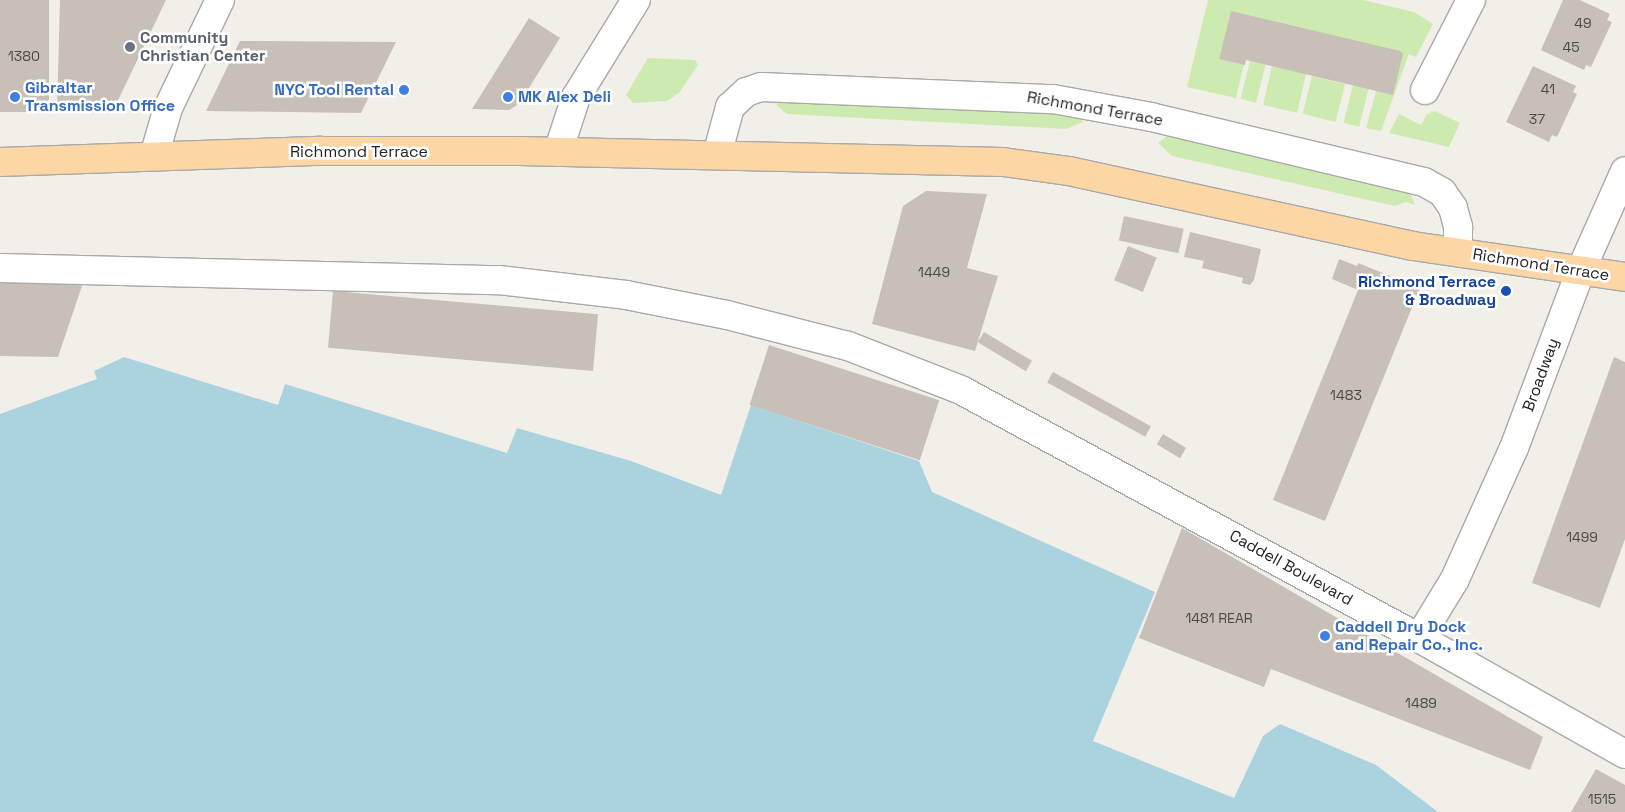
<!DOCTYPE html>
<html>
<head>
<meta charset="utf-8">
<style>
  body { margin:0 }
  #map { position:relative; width:1625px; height:812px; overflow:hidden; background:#f2efe9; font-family:"Space Grotesk",sans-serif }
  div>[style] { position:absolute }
  .grass>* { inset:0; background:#cdebb0; transform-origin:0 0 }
  .water>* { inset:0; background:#aad3df }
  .building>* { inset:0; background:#c7bfb8; transform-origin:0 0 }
  .roads { filter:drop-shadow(1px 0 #a9a9a9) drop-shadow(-1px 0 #a9a9a9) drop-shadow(0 1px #a9a9a9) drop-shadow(0 -1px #a9a9a9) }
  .minor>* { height:28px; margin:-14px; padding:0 14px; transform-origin:14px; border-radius:14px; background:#fff }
  .major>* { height:28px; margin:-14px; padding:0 14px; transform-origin:14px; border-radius:14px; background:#fcd6a4 }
  .dots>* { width:14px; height:14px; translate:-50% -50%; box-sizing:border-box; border:2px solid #fff; border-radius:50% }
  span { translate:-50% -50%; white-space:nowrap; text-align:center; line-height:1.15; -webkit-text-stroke:5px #fff; paint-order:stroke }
  .number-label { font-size:14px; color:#4b4948 }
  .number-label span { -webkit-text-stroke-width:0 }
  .worship-label { font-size:16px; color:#5b616d; font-weight:700 }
  .left { translate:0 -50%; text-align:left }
  .shop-label { font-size:16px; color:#366cbe; font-weight:700 }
  .right { translate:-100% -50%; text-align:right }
  .street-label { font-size:16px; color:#222 }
  .transit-label { font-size:16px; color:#164399; font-weight:700 }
</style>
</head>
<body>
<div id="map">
  <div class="grass">
    <div style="clip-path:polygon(1208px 0,1363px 0,1414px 12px,1433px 24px,1416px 57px,1409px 54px,1381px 131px,1366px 128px,1376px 91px,1231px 11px,1219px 59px,1244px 64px,1236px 98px,1187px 87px)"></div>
    <div style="clip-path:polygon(648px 58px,695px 60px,698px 65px,679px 93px,667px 101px,633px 103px,626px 95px)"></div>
    <div style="left:1250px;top:61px;width:16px;height:39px;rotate:14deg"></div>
    <div style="left:1272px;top:66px;width:35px;height:40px;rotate:13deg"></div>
    <div style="left:1312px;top:76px;width:34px;height:39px;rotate:14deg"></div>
    <div style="left:1353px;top:85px;width:16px;height:39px;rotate:14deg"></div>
    <div style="clip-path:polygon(783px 100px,1031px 109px,1077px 116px,1083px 122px,1066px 129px,787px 114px,776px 105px)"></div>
    <div style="clip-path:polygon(1435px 111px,1460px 123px,1449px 147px,1389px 133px,1399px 114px,1421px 125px,1427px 114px)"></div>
    <div style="clip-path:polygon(1169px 134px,1409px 190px,1415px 205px,1406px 202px,1395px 206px,1172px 156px,1158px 143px)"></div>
  </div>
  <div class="water">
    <div style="clip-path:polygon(124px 357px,278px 405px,285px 384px,507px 453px,517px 428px,631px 461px,721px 495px,751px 405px,919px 461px,932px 492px,1155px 592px,1093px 741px,1234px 798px,1263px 736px,1280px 724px,1376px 765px,1438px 812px,0 812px,0 414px,97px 379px,94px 371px)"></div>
  </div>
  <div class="building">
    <div style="left:0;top:0;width:49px;height:112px"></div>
    <div style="clip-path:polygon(60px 0,166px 0,112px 113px,57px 111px)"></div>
    <div style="clip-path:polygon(1563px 0,1580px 0,1610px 14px,1607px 20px,1612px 22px,1591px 67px,1586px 65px,1584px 70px,1541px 50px)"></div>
    <div style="clip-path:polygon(1231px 11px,1400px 51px,1403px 54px,1393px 95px,1246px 60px,1245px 65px,1219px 59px)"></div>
    <div style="clip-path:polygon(529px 18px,560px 38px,519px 104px,509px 110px,472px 109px)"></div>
    <div style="clip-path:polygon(240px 41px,396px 42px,361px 113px,206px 111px)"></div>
    <div style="clip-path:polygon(1533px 66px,1576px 86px,1573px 92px,1577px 94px,1557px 137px,1552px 135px,1549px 142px,1506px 122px)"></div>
    <div style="clip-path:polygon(926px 191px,987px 194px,967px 268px,998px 276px,975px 351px,872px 324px,903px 206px)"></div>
    <div style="left:1124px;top:216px;width:61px;height:25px;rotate:12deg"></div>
    <div style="clip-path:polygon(1190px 232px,1261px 249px,1254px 280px,1250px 285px,1242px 283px,1243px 278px,1202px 268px,1204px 261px,1184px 257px)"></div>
    <div style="left:1128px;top:246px;width:31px;height:37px;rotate:22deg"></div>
    <div style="clip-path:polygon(1339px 259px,1357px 266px,1358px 263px,1420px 288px,1325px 521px,1273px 500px,1358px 290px,1332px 279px)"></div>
    <div style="clip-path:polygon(0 282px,83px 283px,58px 357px,0 356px)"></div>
    <div style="left:333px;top:291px;width:266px;height:57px;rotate:5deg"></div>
    <div style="left:984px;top:332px;width:56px;height:12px;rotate:31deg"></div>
    <div style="left:769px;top:345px;width:179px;height:63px;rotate:18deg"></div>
    <div style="clip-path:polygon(1614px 357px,1625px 362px,1625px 539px,1600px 608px,1532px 583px)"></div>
    <div style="left:1053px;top:372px;width:112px;height:12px;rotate:29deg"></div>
    <div style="left:1163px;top:434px;width:27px;height:12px;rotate:31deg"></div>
    <div style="clip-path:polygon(1182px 528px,1543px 737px,1530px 770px,1271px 669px,1264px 687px,1139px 638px)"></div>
    <div style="clip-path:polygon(1596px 769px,1625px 785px,1625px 812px,1571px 812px)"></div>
  </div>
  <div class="roads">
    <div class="minor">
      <div style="left:1425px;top:90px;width:101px;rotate:-62.9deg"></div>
      <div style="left:558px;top:152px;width:58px;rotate:-71.9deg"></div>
      <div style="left:576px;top:97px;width:114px;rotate:-58.3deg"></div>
      <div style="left:717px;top:155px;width:50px;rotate:-74.8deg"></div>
      <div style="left:730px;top:107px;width:22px;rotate:-43deg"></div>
      <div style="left:746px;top:92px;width:16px;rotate:-18deg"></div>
      <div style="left:761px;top:87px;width:292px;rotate:2.4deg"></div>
      <div style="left:1053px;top:99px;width:100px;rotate:10.4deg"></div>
      <div style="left:1151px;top:117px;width:281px;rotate:13.4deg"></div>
      <div style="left:1424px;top:182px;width:21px;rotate:29deg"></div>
      <div style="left:1442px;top:192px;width:19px;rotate:55deg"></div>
      <div style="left:1453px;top:208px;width:20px;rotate:75deg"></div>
      <div style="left:1458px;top:227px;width:25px;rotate:90deg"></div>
      <div style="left:154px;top:156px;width:50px;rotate:-73.7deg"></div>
      <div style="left:168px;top:108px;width:120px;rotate:-64.3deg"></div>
      <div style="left:0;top:268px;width:499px;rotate:1.4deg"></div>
      <div style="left:499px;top:280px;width:128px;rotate:6.7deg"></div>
      <div style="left:626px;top:295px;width:103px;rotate:11.2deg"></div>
      <div style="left:727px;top:315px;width:125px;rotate:14.4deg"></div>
      <div style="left:848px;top:346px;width:121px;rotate:21.3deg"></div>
      <div style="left:961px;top:390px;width:521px;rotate:28.43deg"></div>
      <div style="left:1419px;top:638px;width:236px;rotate:29.4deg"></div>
      <div style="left:1419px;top:638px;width:69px;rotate:-58.6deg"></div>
      <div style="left:1455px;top:579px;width:144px;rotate:-65.8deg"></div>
      <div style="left:1514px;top:448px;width:190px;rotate:-69.4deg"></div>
      <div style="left:1581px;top:270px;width:108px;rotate:-66deg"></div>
    </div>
    <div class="major">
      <div style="left:0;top:162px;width:321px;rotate:-2deg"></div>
      <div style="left:321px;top:151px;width:199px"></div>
      <div style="left:520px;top:151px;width:483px;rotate:1.3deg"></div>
      <div style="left:1003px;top:162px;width:67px;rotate:7.8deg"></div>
      <div style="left:1069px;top:171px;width:352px;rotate:12.3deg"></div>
      <div style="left:1413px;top:246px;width:214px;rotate:8.3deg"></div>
    </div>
  </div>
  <div class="dots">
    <div style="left:130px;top:47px;background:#6b7280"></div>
    <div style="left:404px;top:90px;background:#3f7fe0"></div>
    <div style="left:15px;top:97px;background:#3f7fe0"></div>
    <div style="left:508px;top:97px;background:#3f7fe0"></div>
    <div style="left:1506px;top:291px;background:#1a4fb4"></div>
    <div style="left:1325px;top:636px;background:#3f7fe0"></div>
  </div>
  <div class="number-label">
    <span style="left:1583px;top:23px">49</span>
    <span style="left:1571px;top:47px">45</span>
    <span style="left:24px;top:56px">1380</span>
    <span style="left:1548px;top:89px">41</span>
    <span style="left:1537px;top:119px">37</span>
    <span style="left:934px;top:272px">1449</span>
    <span style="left:1346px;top:395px">1483</span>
    <span style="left:1582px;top:537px">1499</span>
    <span style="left:1219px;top:618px">1481 REAR</span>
    <span style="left:1421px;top:703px">1489</span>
    <span style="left:1602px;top:799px">1515</span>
  </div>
  <div class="worship-label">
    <span class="left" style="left:140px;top:47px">Community<br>Christian Center</span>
  </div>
  <div class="shop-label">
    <span class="left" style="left:25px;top:97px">Gibraltar<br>Transmission Office</span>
    <span class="right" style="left:394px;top:90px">NYC Tool Rental</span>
    <span class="left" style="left:518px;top:97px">MK Alex Deli</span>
    <span class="left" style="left:1335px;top:636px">Caddell Dry Dock<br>and Repair Co., Inc.</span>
  </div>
  <div class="street-label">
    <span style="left:1095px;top:109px;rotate:10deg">Richmond Terrace</span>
    <span style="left:359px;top:152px">Richmond Terrace</span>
    <span style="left:1541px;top:265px;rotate:9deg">Richmond Terrace</span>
    <span style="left:1541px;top:375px;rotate:-70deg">Broadway</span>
    <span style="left:1291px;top:568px;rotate:29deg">Caddell Boulevard</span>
  </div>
  <div class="transit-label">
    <span class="right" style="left:1496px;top:291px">Richmond Terrace<br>&amp; Broadway</span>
  </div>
</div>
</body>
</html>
